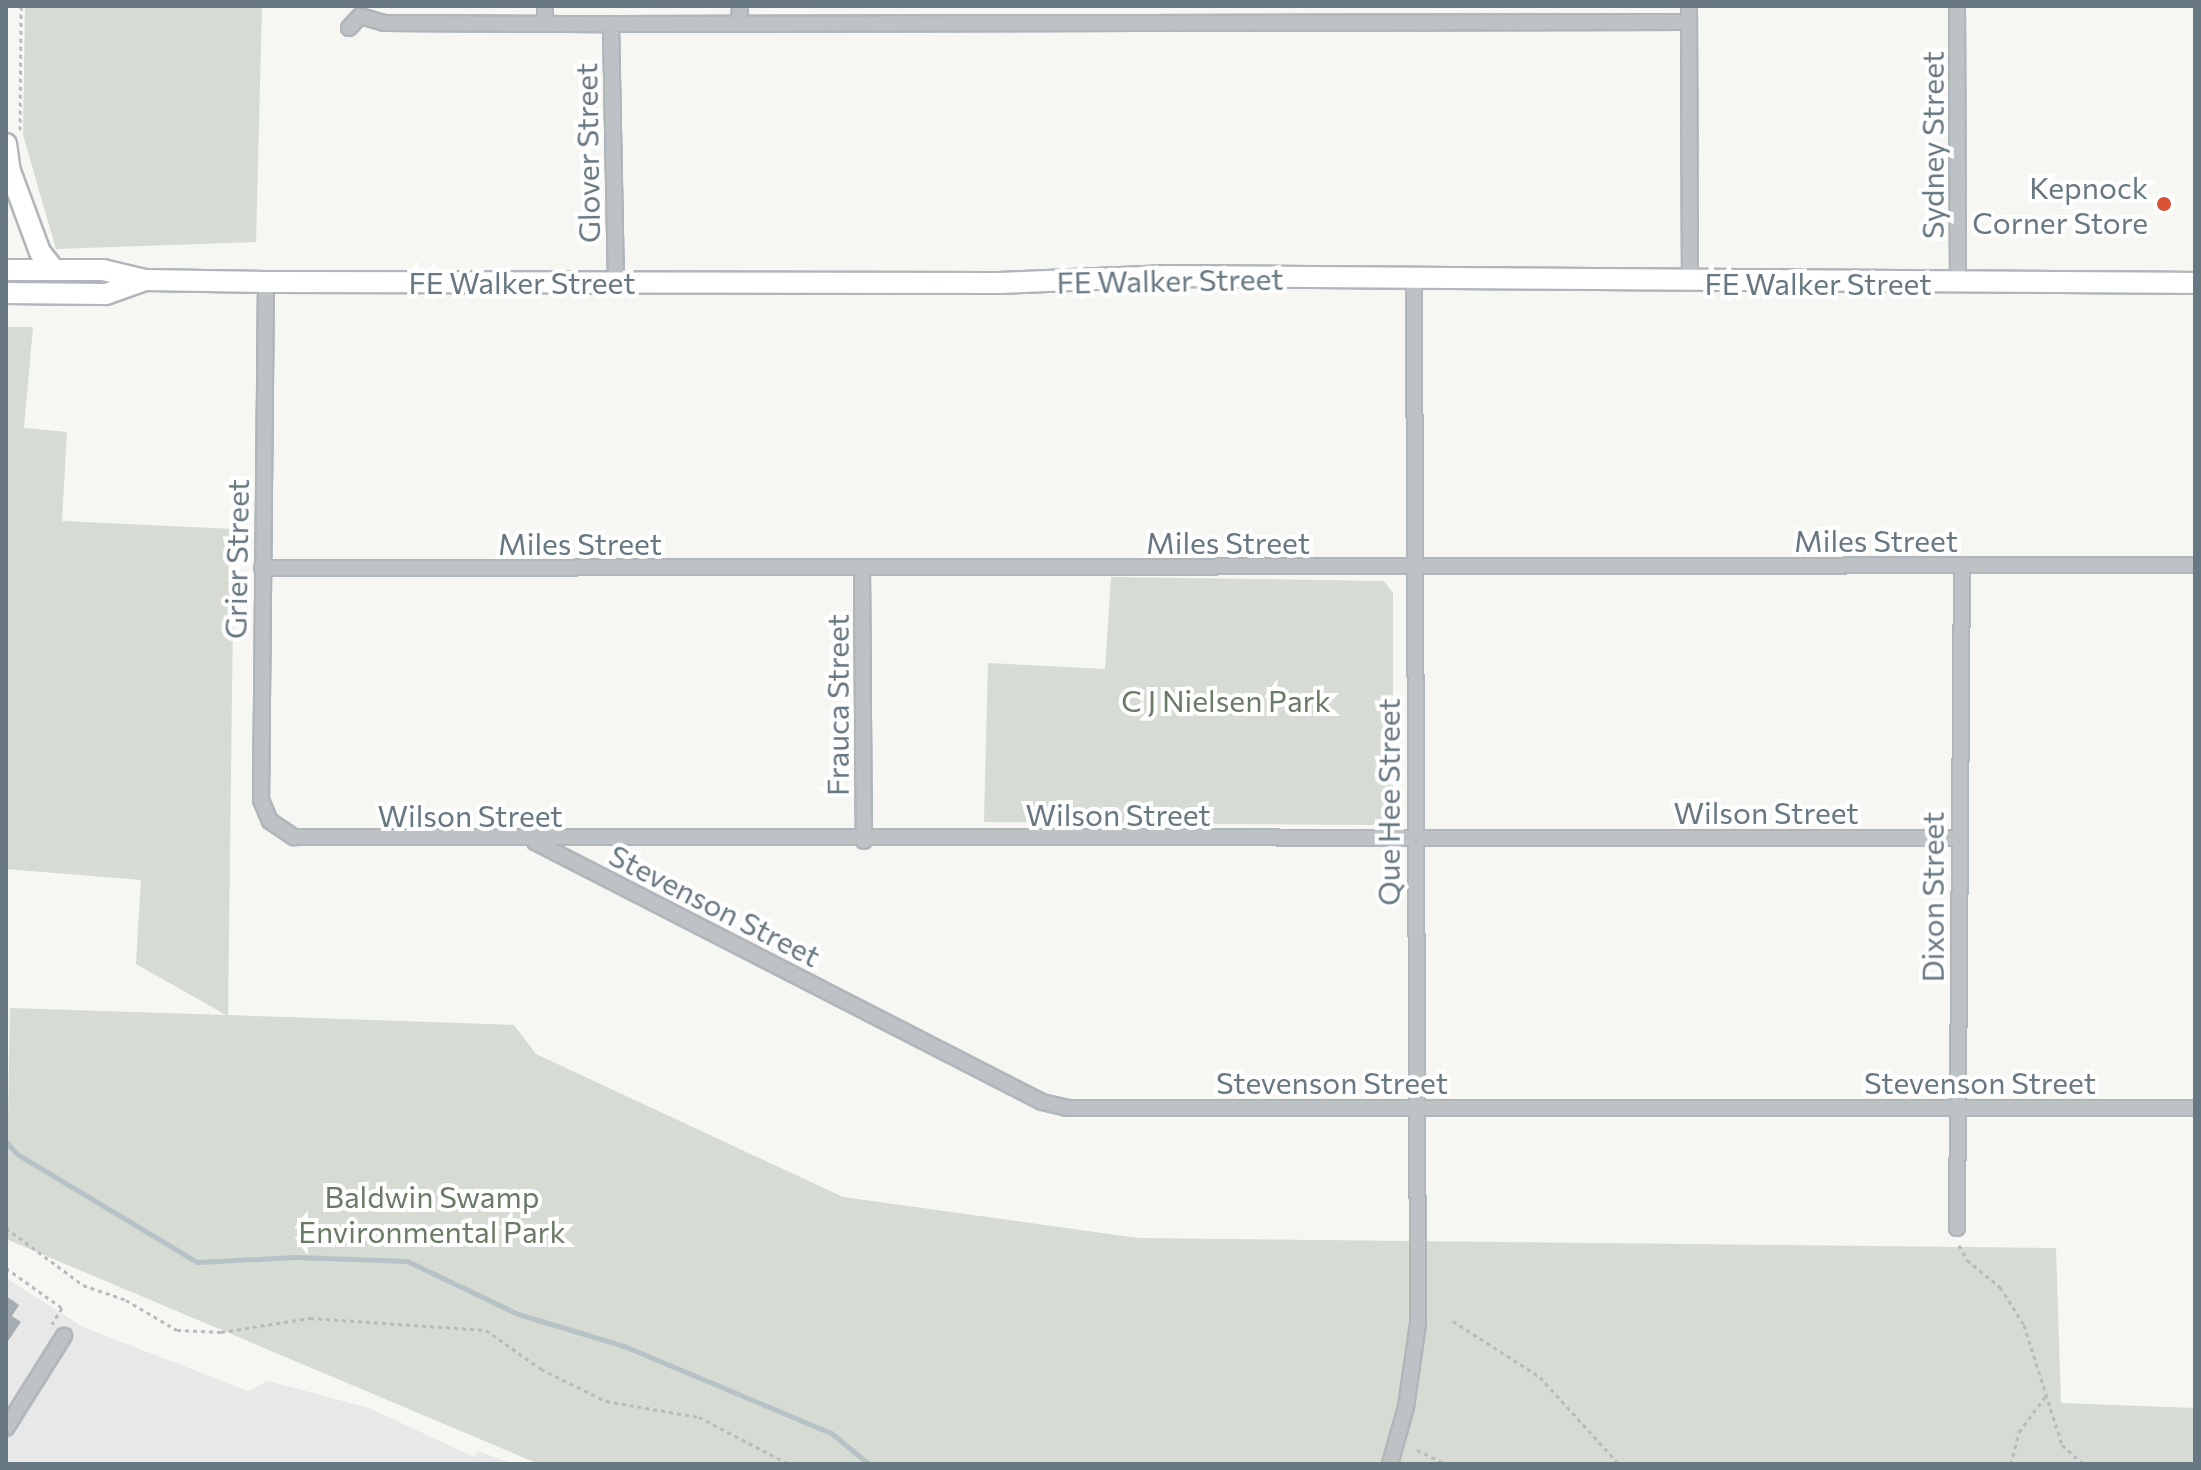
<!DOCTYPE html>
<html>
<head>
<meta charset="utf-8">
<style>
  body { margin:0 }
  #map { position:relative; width:2201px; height:1470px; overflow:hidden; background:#f6f6f3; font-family:Commissioner,sans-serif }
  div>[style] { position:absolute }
  .built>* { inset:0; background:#e7e8e7 }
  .green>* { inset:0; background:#d6dbd3 }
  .stream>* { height:5px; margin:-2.5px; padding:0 2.5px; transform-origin:2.5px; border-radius:2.5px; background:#b6c2c5 }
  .building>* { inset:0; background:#a5adb2 }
  .path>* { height:3px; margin-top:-1.5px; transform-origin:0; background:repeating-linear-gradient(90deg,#b8bbbd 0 4px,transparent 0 8px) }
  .roads { filter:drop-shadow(2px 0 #b0b6ba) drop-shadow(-2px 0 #b0b6ba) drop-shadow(0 2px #b0b6ba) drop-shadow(0 -2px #b0b6ba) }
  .street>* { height:14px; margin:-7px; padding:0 7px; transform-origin:7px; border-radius:7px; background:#bdc2c5 }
  .secondary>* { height:20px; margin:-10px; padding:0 10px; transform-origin:10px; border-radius:10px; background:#fff }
  .dots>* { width:22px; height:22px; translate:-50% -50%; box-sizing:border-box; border:4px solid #fff; border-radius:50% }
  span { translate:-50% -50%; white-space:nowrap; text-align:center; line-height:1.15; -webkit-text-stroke:8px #fff; paint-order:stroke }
  .street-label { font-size:30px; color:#677882 }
  .poi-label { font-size:30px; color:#677882 }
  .right { translate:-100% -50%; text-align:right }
  .park-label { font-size:30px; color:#6b7a66 }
  .frame { position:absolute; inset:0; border:8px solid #677882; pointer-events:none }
</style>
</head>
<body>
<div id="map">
  <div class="built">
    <div style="clip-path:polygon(6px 1278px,83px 1327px,248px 1391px,268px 1381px,369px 1408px,474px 1457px,478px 1451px,514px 1464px,6px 1464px)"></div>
  </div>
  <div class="green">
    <div style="clip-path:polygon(25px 6px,262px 6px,256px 242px,56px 249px,23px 135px)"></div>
    <div style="clip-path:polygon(6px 327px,33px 327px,24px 428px,67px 432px,62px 521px,234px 529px,228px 1015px,514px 1025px,536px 1054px,843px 1197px,1138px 1238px,2056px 1248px,2061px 1403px,2195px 1408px,2195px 1464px,539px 1464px,6px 1239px,10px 1008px,226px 1015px,136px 964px,141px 880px,6px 869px)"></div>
    <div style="clip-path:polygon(1111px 577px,1384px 581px,1393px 593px,1393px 816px,1372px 825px,984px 822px,988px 663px,1105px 669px)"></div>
  </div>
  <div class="stream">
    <div style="left:6px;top:1142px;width:16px;rotate:47deg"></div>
    <div style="left:17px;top:1154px;width:210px;rotate:31deg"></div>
    <div style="left:197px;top:1262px;width:99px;rotate:-2.9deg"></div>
    <div style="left:296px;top:1257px;width:111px;rotate:2.1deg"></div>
    <div style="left:407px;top:1261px;width:123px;rotate:25.5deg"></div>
    <div style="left:518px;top:1314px;width:111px;rotate:16.8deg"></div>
    <div style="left:624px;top:1346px;width:225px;rotate:22.8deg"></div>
    <div style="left:831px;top:1433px;width:49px;rotate:39.2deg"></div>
  </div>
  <div class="building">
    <div style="clip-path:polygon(6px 1296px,19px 1305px,12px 1316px,21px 1322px,6px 1344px)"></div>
  </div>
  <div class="path">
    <div style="left:20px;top:130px;width:124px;rotate:-89.5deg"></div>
    <div style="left:6px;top:1228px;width:96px;rotate:36.5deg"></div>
    <div style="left:83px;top:1285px;width:46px;rotate:19.2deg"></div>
    <div style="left:126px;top:1300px;width:59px;rotate:30.5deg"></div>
    <div style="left:177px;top:1330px;width:44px;rotate:2.6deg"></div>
    <div style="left:221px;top:1332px;width:90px;rotate:-8.9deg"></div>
    <div style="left:310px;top:1318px;width:176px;rotate:3.9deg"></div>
    <div style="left:486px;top:1330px;width:67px;rotate:35.3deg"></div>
    <div style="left:541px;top:1369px;width:72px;rotate:26.2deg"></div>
    <div style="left:606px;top:1401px;width:94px;rotate:9.8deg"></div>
    <div style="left:699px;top:1417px;width:102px;rotate:27.6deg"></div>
    <div style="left:1959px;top:1245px;width:17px;rotate:62deg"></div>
    <div style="left:1967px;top:1260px;width:43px;rotate:39.3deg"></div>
    <div style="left:2000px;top:1287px;width:45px;rotate:57.7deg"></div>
    <div style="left:2024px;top:1325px;width:126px;rotate:72.4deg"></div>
    <div style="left:2062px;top:1445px;width:29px;rotate:41deg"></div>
    <div style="left:6px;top:1268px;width:69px;rotate:35.5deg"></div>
    <div style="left:62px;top:1308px;width:19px;rotate:122deg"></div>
    <div style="left:1453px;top:1321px;width:103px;rotate:32.8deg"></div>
    <div style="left:1540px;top:1377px;width:118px;rotate:47.8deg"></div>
    <div style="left:1417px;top:1450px;width:32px;rotate:26deg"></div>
    <div style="left:2011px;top:1464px;width:33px;rotate:-76deg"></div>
    <div style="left:2019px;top:1432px;width:47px;rotate:-53.6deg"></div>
    <div style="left:2173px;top:1464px;width:1px"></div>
  </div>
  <div class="roads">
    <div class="street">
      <div style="left:1689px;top:6px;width:277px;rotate:89.8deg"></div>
      <div style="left:1957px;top:6px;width:277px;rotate:89.8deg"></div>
      <div style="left:545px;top:23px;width:17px;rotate:-90deg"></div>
      <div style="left:739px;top:23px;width:17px;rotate:-87deg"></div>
      <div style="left:611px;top:24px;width:258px;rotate:88.9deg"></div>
      <div style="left:349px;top:28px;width:16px;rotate:-47deg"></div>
      <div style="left:360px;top:16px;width:25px;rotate:16deg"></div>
      <div style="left:384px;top:23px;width:227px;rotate:0.3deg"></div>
      <div style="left:611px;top:24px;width:1078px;rotate:-0.11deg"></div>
      <div style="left:266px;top:282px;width:518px;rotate:90.55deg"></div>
      <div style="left:261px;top:800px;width:23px;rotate:67deg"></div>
      <div style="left:270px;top:821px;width:29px;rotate:34deg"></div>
      <div style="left:294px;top:837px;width:1664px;rotate:0.03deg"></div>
      <div style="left:262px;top:568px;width:1933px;rotate:-0.09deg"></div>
      <div style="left:862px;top:569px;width:272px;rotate:89.6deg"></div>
      <div style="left:535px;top:842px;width:570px;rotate:27.15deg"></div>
      <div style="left:1042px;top:1102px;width:26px;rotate:13deg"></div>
      <div style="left:1067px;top:1108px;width:1128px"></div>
      <div style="left:1957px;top:1228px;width:662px;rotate:-89.57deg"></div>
      <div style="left:6px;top:1428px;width:109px;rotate:-57.8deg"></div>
      <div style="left:1390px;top:1464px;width:59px;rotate:-74.3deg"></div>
      <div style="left:1406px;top:1407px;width:84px;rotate:-81.8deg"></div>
      <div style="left:1418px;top:1324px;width:1044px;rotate:-90.22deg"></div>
    </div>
    <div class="secondary">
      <div style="left:6px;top:144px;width:27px;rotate:82deg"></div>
      <div style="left:10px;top:171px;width:86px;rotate:69.7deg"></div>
      <div style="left:40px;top:252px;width:23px;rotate:52deg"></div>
      <div style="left:6px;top:270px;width:97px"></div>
      <div style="left:103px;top:270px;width:43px;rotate:13.4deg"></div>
      <div style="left:145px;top:280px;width:121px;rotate:0.9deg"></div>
      <div style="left:266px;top:282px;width:733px;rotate:0.08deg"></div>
      <div style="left:999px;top:283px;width:168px;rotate:-2.4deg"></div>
      <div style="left:1167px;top:276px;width:1028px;rotate:0.39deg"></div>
      <div style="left:6px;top:293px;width:100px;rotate:0.6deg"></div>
      <div style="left:106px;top:294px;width:41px;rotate:-19.7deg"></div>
    </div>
  </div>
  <div class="dots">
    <div style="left:2164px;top:204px;background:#d75133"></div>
  </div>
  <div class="street-label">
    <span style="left:1932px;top:145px;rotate:-90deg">Sydney Street</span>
    <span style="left:587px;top:153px;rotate:-91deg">Glover Street</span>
    <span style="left:1170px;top:280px;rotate:-1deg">FE Walker Street</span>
    <span style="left:522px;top:282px">FE Walker Street</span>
    <span style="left:1818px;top:283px">FE Walker Street</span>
    <span style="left:1876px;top:540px">Miles Street</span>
    <span style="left:1228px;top:542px">Miles Street</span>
    <span style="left:580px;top:543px">Miles Street</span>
    <span style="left:236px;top:559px;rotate:-89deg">Grier Street</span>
    <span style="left:837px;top:705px;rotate:-90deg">Frauca Street</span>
    <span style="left:1388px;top:802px;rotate:-90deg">Que Hee Street</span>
    <span style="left:1766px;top:812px">Wilson Street</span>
    <span style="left:1118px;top:814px">Wilson Street</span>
    <span style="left:470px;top:815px">Wilson Street</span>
    <span style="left:1932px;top:897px;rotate:-90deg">Dixon Street</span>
    <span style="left:715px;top:905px;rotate:27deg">Stevenson Street</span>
    <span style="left:1332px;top:1082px">Stevenson Street</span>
    <span style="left:1980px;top:1082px">Stevenson Street</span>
  </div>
  <div class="poi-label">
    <span class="right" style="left:2148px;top:204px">Kepnock<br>Corner Store</span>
  </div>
  <div class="park-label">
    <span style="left:1226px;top:700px">C J Nielsen Park</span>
    <span style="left:432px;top:1213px">Baldwin Swamp<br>Environmental Park</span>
  </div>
  <div class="frame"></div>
</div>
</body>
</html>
